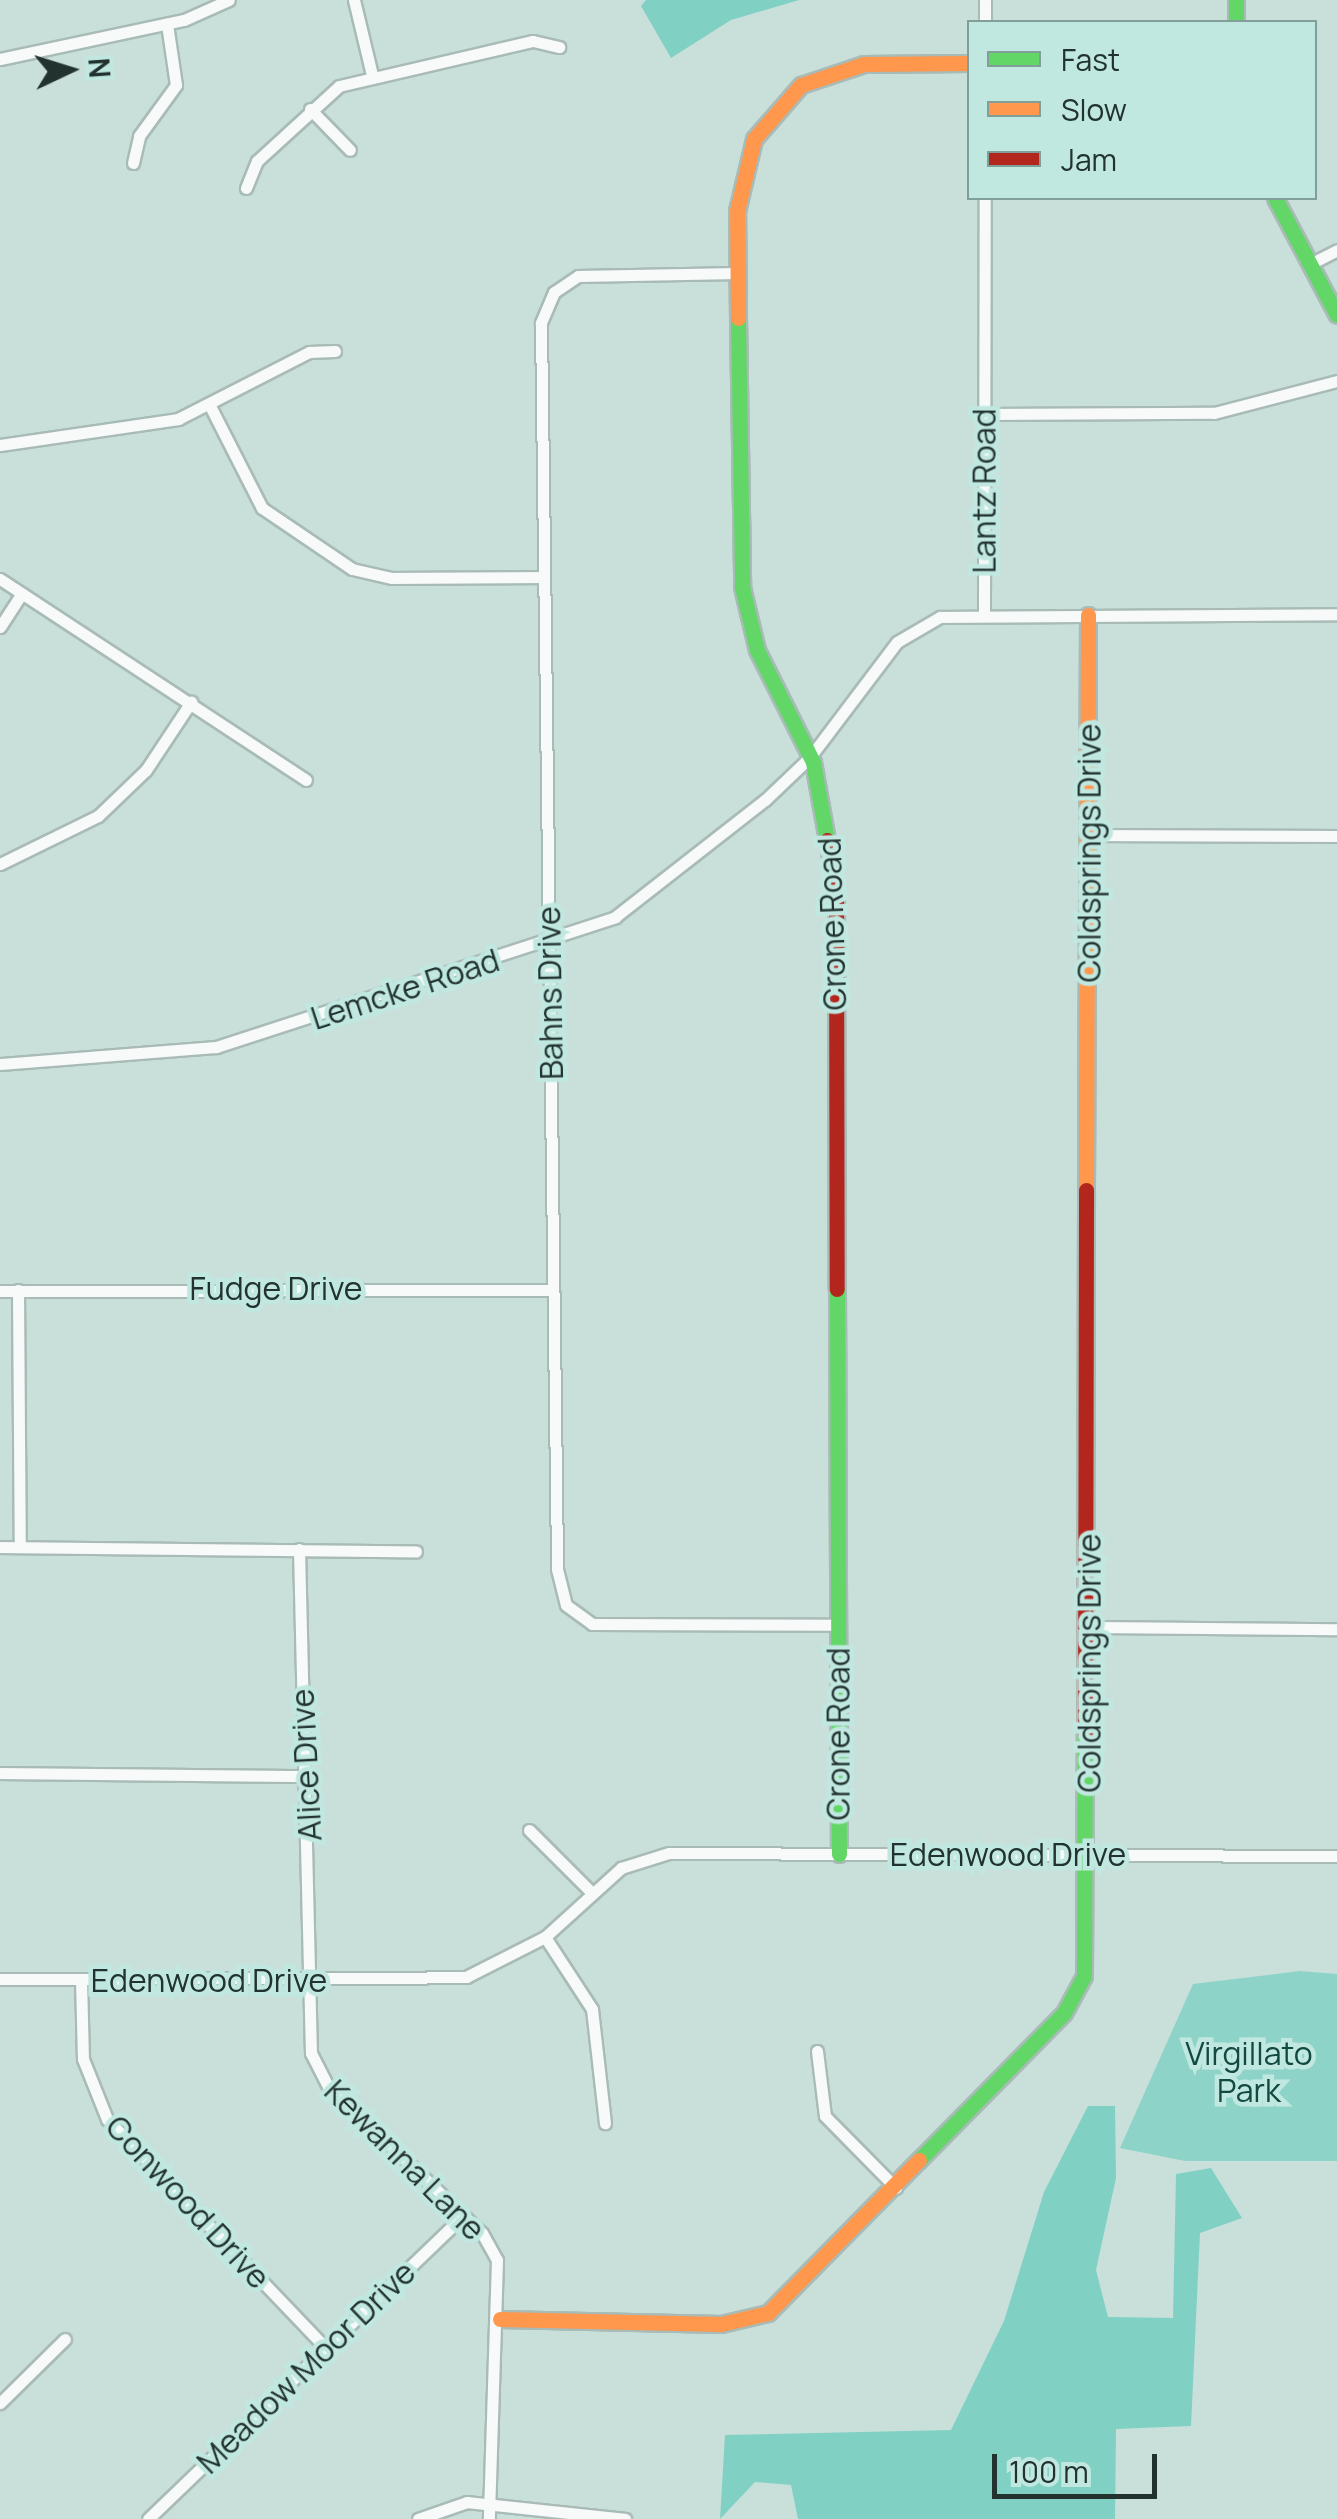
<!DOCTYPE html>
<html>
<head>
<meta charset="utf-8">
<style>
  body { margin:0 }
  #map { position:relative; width:1337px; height:2519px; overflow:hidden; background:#c9dfda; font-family:Manrope,sans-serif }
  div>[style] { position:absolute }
  .green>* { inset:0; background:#8ed3c7 }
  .forest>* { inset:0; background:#80d1c3 }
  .roads { filter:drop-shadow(2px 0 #a9bbb7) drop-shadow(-2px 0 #a9bbb7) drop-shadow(0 2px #a9bbb7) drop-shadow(0 -2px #a9bbb7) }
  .street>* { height:11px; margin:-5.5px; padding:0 5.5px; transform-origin:5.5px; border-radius:5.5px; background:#f7faf9 }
  .fast>* { height:15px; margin:-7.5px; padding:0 7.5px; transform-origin:7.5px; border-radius:7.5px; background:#63d668 }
  .slow>* { height:15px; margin:-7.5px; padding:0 7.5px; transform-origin:7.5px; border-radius:7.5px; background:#ff974d }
  .jam>* { height:15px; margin:-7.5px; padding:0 7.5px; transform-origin:7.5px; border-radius:7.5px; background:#b3261e }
  span { translate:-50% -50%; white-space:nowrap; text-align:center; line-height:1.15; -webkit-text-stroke:9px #c0e8e0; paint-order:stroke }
  .street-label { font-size:32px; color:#22322f }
  .park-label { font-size:32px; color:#124941 }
  .legend { position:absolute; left:967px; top:20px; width:350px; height:180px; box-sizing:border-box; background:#c0e8e0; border:2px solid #819f99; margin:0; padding:12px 18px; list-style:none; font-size:30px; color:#22322f }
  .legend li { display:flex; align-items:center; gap:20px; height:50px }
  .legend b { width:50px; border:2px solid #819f99 }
  .north { position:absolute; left:20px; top:20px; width:100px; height:100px; -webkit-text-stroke:8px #c0e8e0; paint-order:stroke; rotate:86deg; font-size:28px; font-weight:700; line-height:40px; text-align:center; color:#22322f }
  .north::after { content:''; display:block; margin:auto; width:35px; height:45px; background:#22322f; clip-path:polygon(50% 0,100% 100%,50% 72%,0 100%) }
  .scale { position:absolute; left:992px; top:2454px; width:165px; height:45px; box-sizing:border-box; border:5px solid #22322f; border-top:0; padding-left:12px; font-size:30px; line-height:35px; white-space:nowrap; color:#22322f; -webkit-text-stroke:8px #c0e8e0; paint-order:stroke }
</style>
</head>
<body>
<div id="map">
  <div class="green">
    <div style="clip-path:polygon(1300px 1971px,1337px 1974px,1337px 2161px,1185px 2161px,1120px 2148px,1193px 1984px)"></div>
  </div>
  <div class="forest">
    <div style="clip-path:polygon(646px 0,799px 0,731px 20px,671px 58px,641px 6px)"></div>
    <div style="clip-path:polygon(1088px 2106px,1115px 2106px,1116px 2178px,1096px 2270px,1108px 2317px,1173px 2318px,1176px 2174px,1211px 2168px,1242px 2218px,1200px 2233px,1191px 2426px,1116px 2429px,1115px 2519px,798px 2519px,791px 2485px,755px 2482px,720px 2519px,725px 2435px,951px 2430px,1004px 2321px,1044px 2192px)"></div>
  </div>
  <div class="roads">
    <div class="street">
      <div style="left:354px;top:0;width:77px;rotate:76.5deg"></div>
      <div style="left:985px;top:0;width:22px;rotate:90deg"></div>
      <div style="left:0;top:59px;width:188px;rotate:-12deg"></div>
      <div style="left:184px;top:20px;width:49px;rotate:-24deg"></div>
      <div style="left:310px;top:109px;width:57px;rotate:45.7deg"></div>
      <div style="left:133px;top:163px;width:28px;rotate:-77deg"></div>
      <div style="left:139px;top:136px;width:63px;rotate:-54deg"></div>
      <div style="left:176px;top:85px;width:62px;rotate:-98.4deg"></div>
      <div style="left:246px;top:188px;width:29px;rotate:-68deg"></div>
      <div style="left:257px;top:161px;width:111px;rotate:-42.4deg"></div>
      <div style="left:339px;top:86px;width:199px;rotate:-13.1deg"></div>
      <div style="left:533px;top:41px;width:27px;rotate:13deg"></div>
      <div style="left:1310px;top:264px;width:30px;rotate:-27deg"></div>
      <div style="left:738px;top:273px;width:160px;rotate:178.9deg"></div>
      <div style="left:578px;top:276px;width:29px;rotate:146deg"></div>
      <div style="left:554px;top:292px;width:34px;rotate:113deg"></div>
      <div style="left:541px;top:323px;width:1246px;rotate:89.26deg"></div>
      <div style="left:557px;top:1569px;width:37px;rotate:76deg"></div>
      <div style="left:566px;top:1605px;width:32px;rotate:36deg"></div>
      <div style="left:592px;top:1624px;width:246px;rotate:0.2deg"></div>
      <div style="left:210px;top:406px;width:114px;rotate:63deg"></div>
      <div style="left:262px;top:508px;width:109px;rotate:34.1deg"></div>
      <div style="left:352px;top:569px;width:41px;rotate:12.7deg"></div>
      <div style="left:392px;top:578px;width:152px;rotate:-0.4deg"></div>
      <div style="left:985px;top:414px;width:229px;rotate:-0.3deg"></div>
      <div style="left:1214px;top:413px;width:127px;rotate:-14.6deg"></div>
      <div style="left:0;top:445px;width:180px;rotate:-8.3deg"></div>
      <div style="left:178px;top:419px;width:147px;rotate:-27.1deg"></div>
      <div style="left:309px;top:352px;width:26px;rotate:-2deg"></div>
      <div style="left:0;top:579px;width:366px;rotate:33.3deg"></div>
      <div style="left:984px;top:611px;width:413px;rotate:-89.9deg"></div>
      <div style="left:0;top:627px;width:40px;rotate:-57.1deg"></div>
      <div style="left:1089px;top:835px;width:248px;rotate:0.2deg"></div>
      <div style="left:0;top:864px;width:109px;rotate:-26.1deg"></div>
      <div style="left:98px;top:816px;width:66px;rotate:-43.8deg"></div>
      <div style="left:146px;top:770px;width:82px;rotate:-56.5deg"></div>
      <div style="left:0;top:1064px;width:217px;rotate:-4.5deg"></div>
      <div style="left:216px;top:1047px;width:420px;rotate:-18deg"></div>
      <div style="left:615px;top:917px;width:190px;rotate:-38deg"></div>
      <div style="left:765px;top:800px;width:62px;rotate:-43.7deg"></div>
      <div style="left:810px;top:757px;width:144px;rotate:-52.9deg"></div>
      <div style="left:897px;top:642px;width:50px;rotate:-30.2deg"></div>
      <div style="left:940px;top:617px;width:397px;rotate:-0.4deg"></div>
      <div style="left:18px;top:1290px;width:257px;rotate:89.6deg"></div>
      <div style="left:0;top:1291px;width:552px;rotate:-0.1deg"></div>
      <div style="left:0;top:1547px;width:416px;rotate:0.6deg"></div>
      <div style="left:299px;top:1549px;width:504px;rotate:88.64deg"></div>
      <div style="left:311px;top:2053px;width:37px;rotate:63deg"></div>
      <div style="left:328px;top:2086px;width:213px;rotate:43.7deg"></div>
      <div style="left:482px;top:2233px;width:31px;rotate:61deg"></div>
      <div style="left:497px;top:2260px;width:259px;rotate:91.8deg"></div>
      <div style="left:1090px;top:1627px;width:247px;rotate:0.5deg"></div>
      <div style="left:0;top:1773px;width:311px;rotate:0.6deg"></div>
      <div style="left:529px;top:1830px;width:88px;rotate:45deg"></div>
      <div style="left:545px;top:1937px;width:86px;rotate:56.9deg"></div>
      <div style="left:592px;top:2009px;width:115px;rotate:83.5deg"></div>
      <div style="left:0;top:1979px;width:466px;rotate:-0.2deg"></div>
      <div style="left:466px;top:1977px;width:89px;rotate:-26.9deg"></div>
      <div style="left:545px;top:1937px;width:103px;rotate:-42.2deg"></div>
      <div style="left:621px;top:1868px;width:50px;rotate:-17.4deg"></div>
      <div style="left:669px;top:1853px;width:668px;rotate:0.26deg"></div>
      <div style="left:81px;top:1979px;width:80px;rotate:88.6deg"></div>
      <div style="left:83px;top:2059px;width:65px;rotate:68.2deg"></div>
      <div style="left:107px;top:2119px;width:317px;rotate:46.3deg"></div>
      <div style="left:817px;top:2051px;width:65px;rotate:83deg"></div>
      <div style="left:825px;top:2116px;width:101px;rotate:45.4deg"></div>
      <div style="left:0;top:2403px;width:91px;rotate:-44.6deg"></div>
      <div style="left:148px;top:2519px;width:437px;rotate:-43.9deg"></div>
      <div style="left:418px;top:2519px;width:52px;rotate:-19.1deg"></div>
      <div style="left:467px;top:2502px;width:159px;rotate:6.1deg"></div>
    </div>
    <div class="fast">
      <div style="left:1236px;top:0;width:22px;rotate:90deg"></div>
      <div style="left:1275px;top:198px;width:132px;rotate:62.1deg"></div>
      <div style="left:738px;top:318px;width:269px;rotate:89.1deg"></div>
      <div style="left:742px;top:587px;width:65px;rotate:76.6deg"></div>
      <div style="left:757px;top:650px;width:125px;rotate:63.4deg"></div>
      <div style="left:813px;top:762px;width:79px;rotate:79.8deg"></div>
      <div style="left:837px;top:1289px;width:565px;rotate:89.8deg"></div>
      <div style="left:919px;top:2160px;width:206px;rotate:-45.4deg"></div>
      <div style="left:1064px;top:2013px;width:42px;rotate:-61.6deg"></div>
      <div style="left:1084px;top:1976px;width:243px;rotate:-89.8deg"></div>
    </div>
    <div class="slow">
      <div style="left:738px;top:318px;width:107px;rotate:-90.5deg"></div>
      <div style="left:737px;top:211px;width:74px;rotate:-76.7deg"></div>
      <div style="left:754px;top:139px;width:72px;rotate:-49deg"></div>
      <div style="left:801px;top:85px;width:66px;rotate:-18.4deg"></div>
      <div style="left:864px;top:64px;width:105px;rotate:-0.5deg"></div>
      <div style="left:1086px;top:1190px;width:575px;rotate:-89.8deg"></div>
      <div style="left:500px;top:2319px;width:221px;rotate:1.3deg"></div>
      <div style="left:721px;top:2324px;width:48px;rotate:-13.2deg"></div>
      <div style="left:768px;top:2313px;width:215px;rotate:-45.4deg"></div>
    </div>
    <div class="jam">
      <div style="left:827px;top:840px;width:55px;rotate:80.5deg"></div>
      <div style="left:836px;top:894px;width:395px;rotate:89.9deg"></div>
      <div style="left:1085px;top:1733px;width:543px;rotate:-89.89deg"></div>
    </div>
  </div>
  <div class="street-label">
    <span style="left:984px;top:491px;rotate:-90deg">Lantz Road</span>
    <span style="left:1089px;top:853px;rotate:-90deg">Coldsprings Drive</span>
    <span style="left:832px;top:924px;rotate:-92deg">Crone Road</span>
    <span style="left:405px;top:989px;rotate:-18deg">Lemcke Road</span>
    <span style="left:550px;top:993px;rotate:-91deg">Bahns Drive</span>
    <span style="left:276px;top:1288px">Fudge Drive</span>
    <span style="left:1089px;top:1663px;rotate:-90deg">Coldsprings Drive</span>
    <span style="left:838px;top:1734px;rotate:-90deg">Crone Road</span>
    <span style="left:306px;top:1765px;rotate:-93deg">Alice Drive</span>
    <span style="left:1008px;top:1854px">Edenwood Drive</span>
    <span style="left:209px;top:1980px">Edenwood Drive</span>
    <span style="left:405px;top:2160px;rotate:45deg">Kewanna Lane</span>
    <span style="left:188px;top:2202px;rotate:47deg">Conwood Drive</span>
    <span style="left:306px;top:2367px;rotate:-44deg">Meadow Moor Drive</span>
  </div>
  <div class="park-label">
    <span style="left:1249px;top:2072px">Virgillato<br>Park</span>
  </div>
  <ul class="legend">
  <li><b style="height:12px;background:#63d668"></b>Fast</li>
  <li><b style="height:12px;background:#ff974d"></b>Slow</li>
  <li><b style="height:12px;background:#b3261e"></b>Jam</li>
  </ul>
  <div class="north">N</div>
  <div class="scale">100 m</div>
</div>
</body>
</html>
